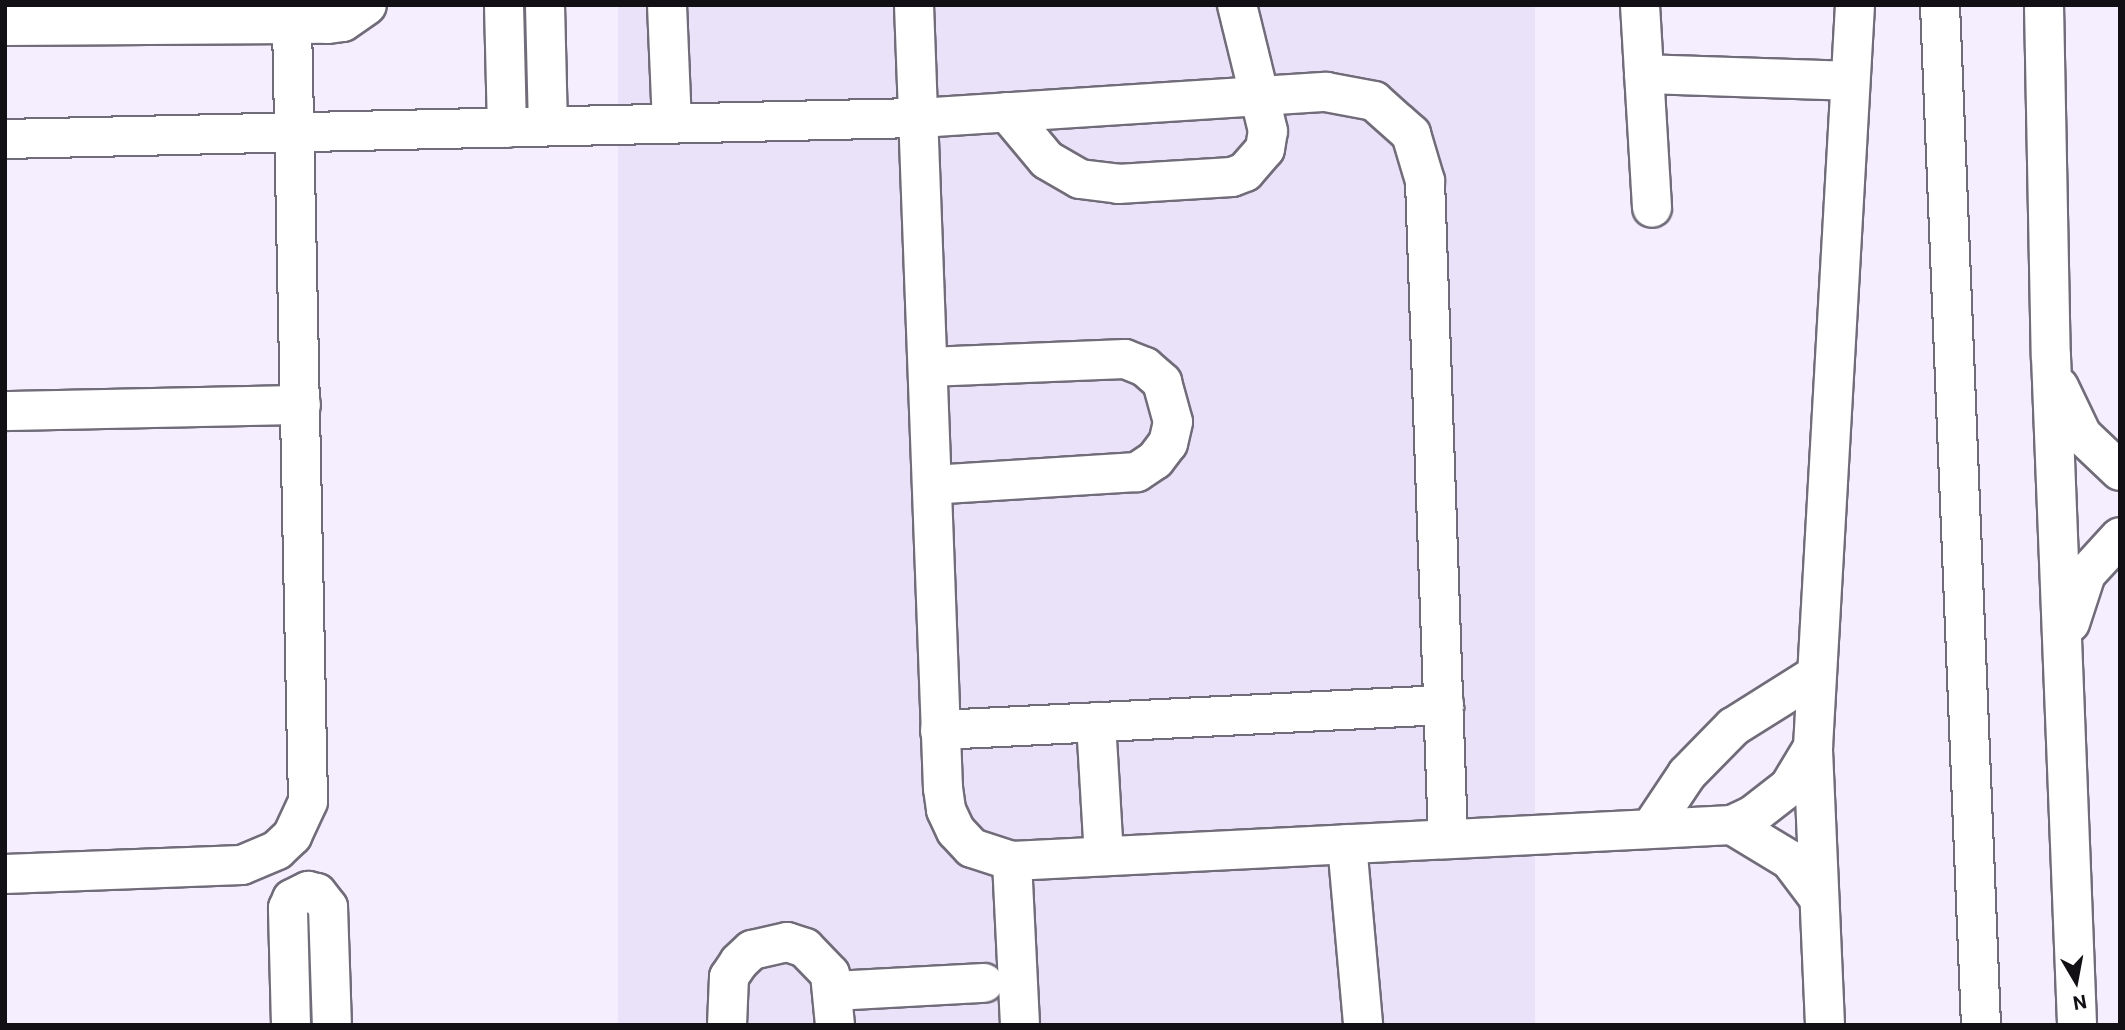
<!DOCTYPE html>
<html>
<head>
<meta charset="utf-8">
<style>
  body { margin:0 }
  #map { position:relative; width:2125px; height:1030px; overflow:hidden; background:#f4eefe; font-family:Roboto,sans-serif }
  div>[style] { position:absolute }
  .built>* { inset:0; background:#eae2f8; transform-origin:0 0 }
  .roads { filter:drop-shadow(2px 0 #716c79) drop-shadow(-2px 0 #716c79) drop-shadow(0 2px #716c79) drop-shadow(0 -2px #716c79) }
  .minor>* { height:38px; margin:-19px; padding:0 19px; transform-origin:19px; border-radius:19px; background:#fff }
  span { translate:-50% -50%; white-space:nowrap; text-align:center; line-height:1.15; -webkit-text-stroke:5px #fff; paint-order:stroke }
  .frame { position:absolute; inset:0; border:7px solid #121015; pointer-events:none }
  .north { position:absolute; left:2041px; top:946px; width:70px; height:70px; -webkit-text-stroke:5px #fff; paint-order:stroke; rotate:170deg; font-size:19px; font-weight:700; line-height:28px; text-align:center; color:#121015 }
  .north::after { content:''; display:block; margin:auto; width:24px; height:32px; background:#121015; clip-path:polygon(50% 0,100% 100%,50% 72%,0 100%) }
</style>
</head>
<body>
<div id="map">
  <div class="built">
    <div style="left:618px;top:5px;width:917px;height:1021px"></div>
  </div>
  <div class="roads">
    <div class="minor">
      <div style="left:504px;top:5px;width:123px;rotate:88.6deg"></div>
      <div style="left:545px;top:5px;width:121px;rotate:88.6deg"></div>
      <div style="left:667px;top:5px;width:118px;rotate:87.6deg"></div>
      <div style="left:914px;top:5px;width:784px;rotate:87.88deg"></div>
      <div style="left:943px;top:788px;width:22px;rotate:82deg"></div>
      <div style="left:946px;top:810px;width:23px;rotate:65deg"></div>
      <div style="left:956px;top:831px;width:23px;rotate:47deg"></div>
      <div style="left:972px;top:848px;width:42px;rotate:18deg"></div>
      <div style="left:1012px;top:861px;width:721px;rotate:-2.86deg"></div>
      <div style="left:1732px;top:825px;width:23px;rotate:-25deg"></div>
      <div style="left:1753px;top:815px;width:46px;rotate:-37.9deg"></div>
      <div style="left:1789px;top:787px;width:47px;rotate:-59deg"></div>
      <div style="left:1640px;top:5px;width:203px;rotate:86.6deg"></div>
      <div style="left:1940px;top:5px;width:1021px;rotate:87.7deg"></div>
      <div style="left:2044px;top:5px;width:351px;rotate:88.9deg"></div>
      <div style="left:2051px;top:356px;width:670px;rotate:87.77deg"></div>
      <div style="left:5px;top:26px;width:323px;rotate:-0.4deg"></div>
      <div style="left:328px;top:24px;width:15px;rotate:-8deg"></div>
      <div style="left:343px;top:22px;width:29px;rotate:-35deg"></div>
      <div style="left:1644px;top:74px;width:206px;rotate:1.9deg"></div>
      <div style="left:1007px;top:112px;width:62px;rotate:50.2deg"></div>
      <div style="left:1047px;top:160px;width:38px;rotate:30deg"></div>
      <div style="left:1080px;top:179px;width:38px;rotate:7deg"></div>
      <div style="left:1118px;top:184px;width:114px;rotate:-3.5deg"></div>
      <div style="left:1232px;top:177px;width:14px;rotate:-21deg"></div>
      <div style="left:1245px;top:172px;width:30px;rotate:-49deg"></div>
      <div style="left:1265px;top:149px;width:18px;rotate:-81deg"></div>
      <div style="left:1268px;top:131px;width:130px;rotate:-103.8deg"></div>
      <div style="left:5px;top:139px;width:914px;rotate:-1.32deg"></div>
      <div style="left:919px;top:118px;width:408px;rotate:-3.7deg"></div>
      <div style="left:1326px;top:92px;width:49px;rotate:10.6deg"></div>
      <div style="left:1374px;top:101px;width:50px;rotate:41.7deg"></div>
      <div style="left:1411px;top:134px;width:49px;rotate:73.4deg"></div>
      <div style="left:1425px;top:181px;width:657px;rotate:88deg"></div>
      <div style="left:928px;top:367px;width:197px;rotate:-2.3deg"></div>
      <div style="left:1125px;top:359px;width:22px;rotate:22deg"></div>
      <div style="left:1145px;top:367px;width:23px;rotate:41deg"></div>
      <div style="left:1162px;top:382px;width:41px;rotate:74.6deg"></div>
      <div style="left:1173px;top:422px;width:22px;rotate:103deg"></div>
      <div style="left:1168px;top:443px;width:21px;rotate:127deg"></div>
      <div style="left:1155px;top:460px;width:22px;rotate:146deg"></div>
      <div style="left:1137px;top:472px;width:205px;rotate:176.4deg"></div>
      <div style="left:2059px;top:387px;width:53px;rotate:64.4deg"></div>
      <div style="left:2082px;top:435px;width:52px;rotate:43.5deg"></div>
      <div style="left:5px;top:411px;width:296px;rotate:-1.2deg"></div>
      <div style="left:2070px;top:623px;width:52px;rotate:-71.9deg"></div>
      <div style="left:2086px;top:574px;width:50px;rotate:-47.4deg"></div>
      <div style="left:1096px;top:722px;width:134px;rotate:86.6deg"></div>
      <div style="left:940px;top:730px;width:505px;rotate:-2.84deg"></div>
      <div style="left:1732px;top:825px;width:68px;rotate:31.1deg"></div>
      <div style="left:1790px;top:860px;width:46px;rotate:52.9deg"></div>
      <div style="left:1651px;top:828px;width:65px;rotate:-56.3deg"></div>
      <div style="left:1687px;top:774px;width:66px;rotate:-45.6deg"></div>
      <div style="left:1733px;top:727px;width:98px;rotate:-32.1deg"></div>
      <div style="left:1347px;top:844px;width:182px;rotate:84.9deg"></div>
      <div style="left:1012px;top:861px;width:164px;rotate:87.2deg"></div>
      <div style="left:5px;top:874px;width:237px;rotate:-2.2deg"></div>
      <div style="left:242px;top:865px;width:38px;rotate:-23deg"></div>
      <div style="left:277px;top:850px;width:21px;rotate:-43deg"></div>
      <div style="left:292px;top:836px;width:38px;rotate:-65deg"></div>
      <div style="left:308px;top:801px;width:777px;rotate:-91.18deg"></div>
      <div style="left:834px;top:991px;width:150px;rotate:-3.1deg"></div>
      <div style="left:291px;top:1025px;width:117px;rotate:-91.5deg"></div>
      <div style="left:288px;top:908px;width:10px;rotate:-66deg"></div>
      <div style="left:292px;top:899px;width:18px;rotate:-27deg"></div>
      <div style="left:308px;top:891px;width:9px;rotate:13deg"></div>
      <div style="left:317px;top:893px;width:18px;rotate:52deg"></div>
      <div style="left:328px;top:907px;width:118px;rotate:88.1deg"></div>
      <div style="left:727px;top:1025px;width:48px;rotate:-87.6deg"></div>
      <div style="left:729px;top:977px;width:18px;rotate:-56deg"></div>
      <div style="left:739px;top:962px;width:18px;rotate:-43deg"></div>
      <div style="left:752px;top:950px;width:36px;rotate:-13deg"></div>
      <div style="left:787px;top:942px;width:19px;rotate:18deg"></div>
      <div style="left:805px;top:948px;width:36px;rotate:46deg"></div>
      <div style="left:830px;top:974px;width:51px;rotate:84.4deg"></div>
      <div style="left:1825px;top:1025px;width:278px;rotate:-92.5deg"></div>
      <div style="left:1813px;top:747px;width:743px;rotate:-86.76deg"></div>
    </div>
  </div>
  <div class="frame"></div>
  <div class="north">N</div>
</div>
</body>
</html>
